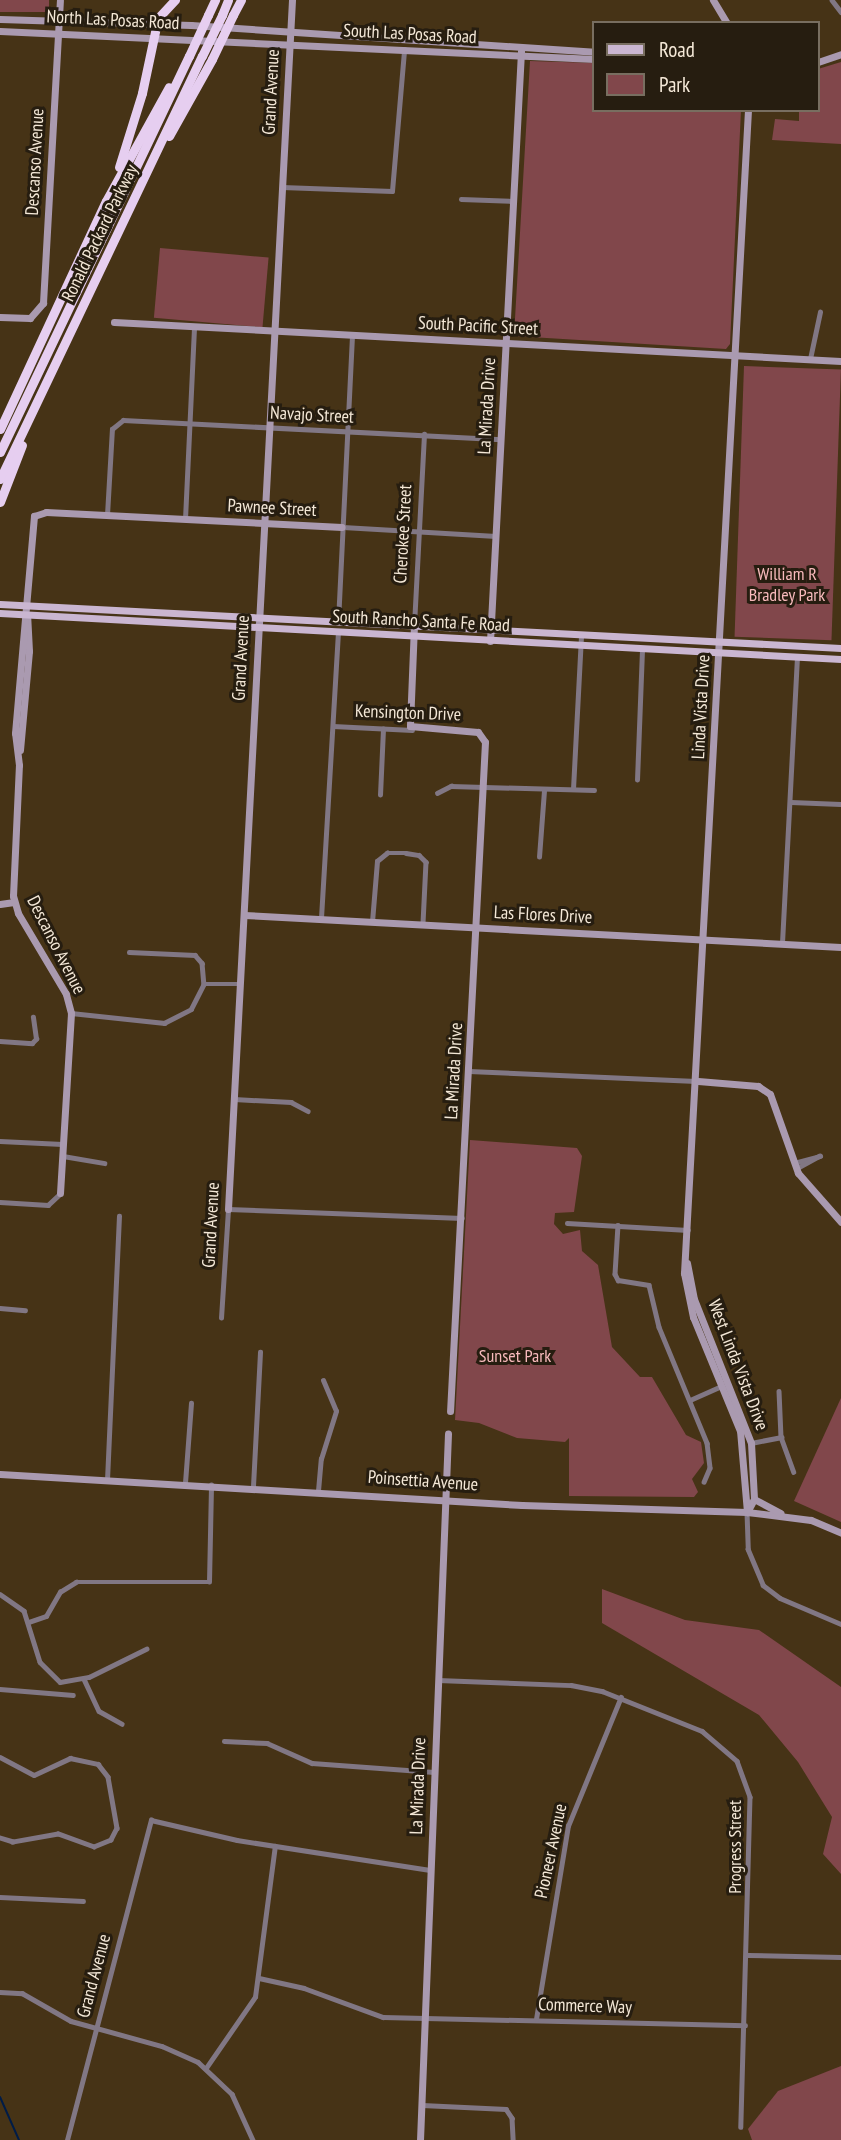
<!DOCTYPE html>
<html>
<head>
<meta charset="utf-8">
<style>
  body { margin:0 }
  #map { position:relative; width:841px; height:2140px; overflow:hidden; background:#463316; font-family:"PT Sans Narrow",sans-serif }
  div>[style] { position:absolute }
  .green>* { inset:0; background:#81474b; transform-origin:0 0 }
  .stream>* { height:2px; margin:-1px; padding:0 1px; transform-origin:1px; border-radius:1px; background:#001c47 }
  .street>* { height:4.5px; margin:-2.25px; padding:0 2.25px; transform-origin:2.25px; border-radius:2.25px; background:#817784 }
  .secondary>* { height:7px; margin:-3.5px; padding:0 3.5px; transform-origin:3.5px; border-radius:3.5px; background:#aa9ab0 }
  .primary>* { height:7px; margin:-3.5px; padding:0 3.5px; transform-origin:3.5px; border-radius:3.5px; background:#cab6d1 }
  .highway>* { height:9px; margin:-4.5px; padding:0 4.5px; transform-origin:4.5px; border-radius:4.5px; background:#e6cef0 }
  .highway-bridge>* { height:9px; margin:-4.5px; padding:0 4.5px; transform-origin:4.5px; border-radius:4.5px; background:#e6cef0 }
  span { translate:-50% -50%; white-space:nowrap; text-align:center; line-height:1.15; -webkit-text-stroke:6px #261d10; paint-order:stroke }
  .street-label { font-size:18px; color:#f4e8d7 }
  .park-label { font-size:18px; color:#f8babc }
  .legend { position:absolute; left:592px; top:21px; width:228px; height:91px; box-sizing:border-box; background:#261d10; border:2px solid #786e60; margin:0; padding:9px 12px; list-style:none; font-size:21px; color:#f4e8d7 }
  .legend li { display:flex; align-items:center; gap:14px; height:35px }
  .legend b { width:35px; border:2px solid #786e60 }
</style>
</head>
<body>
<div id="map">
  <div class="green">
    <div style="left:0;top:0;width:49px;height:12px"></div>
    <div style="clip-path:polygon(530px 61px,594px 63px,594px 110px,741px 110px,730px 344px,726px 349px,514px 336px)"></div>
    <div style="clip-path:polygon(841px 62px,841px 144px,772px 140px,775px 119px,799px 121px,799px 110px,818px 110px,818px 69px)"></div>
    <div style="left:160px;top:248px;width:109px;height:70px;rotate:5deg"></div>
    <div style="left:744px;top:366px;width:97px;height:271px;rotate:2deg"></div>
    <div style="clip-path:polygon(470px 1140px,577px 1148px,582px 1156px,574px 1212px,555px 1213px,554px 1224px,563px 1234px,580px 1230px,582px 1251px,598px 1265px,612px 1347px,640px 1377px,652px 1377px,686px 1435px,701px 1442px,704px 1463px,692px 1479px,698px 1492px,694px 1497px,569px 1496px,569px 1438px,565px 1442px,517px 1438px,479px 1423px,455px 1420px)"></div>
    <div style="clip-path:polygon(841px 1398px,841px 1522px,794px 1501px)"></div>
    <div style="clip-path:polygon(602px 1589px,685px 1620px,759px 1630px,841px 1687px,841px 1874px,823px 1854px,832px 1817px,798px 1762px,759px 1715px,602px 1623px)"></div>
    <div style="clip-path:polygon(841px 2066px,841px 2140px,752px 2140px,748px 2129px,778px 2091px)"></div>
  </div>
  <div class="stream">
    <div style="left:0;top:2097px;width:47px;rotate:66.2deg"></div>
  </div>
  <div class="street">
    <div style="left:832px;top:0;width:15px;rotate:53deg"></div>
    <div style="left:282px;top:187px;width:110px;rotate:2.1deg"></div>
    <div style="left:392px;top:191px;width:142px;rotate:-85.1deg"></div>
    <div style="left:461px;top:199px;width:52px;rotate:2.2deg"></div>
    <div style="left:810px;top:359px;width:48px;rotate:-78deg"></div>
    <div style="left:107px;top:515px;width:86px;rotate:-86.7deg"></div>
    <div style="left:112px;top:429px;width:14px;rotate:-39deg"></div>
    <div style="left:123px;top:420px;width:378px;rotate:2.9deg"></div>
    <div style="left:185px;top:519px;width:192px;rotate:-87.3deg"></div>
    <div style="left:343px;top:527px;width:153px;rotate:3.4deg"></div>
    <div style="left:338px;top:622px;width:287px;rotate:-87.2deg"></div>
    <div style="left:414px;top:625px;width:191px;rotate:-87deg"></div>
    <div style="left:333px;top:726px;width:79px;rotate:2.9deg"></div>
    <div style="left:637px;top:780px;width:131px;rotate:-87.8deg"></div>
    <div style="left:573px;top:789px;width:154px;rotate:-87deg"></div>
    <div style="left:437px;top:793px;width:16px;rotate:-27deg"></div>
    <div style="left:451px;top:786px;width:143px;rotate:1.6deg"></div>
    <div style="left:380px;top:795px;width:66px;rotate:-87.4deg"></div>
    <div style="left:791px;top:802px;width:50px;rotate:2.3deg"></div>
    <div style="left:539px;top:857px;width:67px;rotate:-85.7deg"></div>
    <div style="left:321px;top:918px;width:287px;rotate:-86.6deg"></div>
    <div style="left:372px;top:922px;width:61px;rotate:-85.3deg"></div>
    <div style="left:377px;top:861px;width:13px;rotate:-39deg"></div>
    <div style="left:387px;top:853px;width:19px"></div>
    <div style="left:406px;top:853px;width:13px;rotate:9deg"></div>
    <div style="left:419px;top:855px;width:10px;rotate:45deg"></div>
    <div style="left:426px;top:862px;width:62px;rotate:92.8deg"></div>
    <div style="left:782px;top:943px;width:286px;rotate:-87deg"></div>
    <div style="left:129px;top:952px;width:66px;rotate:2.6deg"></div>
    <div style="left:195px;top:955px;width:11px;rotate:49deg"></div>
    <div style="left:202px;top:963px;width:21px;rotate:85deg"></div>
    <div style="left:71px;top:1013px;width:94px;rotate:6.1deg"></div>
    <div style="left:164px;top:1023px;width:30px;rotate:-27deg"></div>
    <div style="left:191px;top:1009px;width:28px;rotate:-63deg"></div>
    <div style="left:204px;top:984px;width:36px"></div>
    <div style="left:0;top:1041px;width:32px;rotate:4deg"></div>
    <div style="left:32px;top:1043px;width:6px;rotate:-45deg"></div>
    <div style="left:36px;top:1039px;width:22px;rotate:-98deg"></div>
    <div style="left:469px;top:1071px;width:227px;rotate:2.5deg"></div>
    <div style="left:234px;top:1099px;width:57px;rotate:3deg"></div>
    <div style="left:291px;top:1102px;width:19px;rotate:28deg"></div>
    <div style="left:0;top:1141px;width:62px;rotate:2.8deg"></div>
    <div style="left:63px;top:1156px;width:42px;rotate:9.7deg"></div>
    <div style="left:794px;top:1163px;width:27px;rotate:-15deg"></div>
    <div style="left:820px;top:1156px;width:26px;rotate:151deg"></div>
    <div style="left:0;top:1202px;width:48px;rotate:3.6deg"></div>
    <div style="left:48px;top:1205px;width:16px;rotate:-43deg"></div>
    <div style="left:567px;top:1223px;width:121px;rotate:3.3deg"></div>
    <div style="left:618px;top:1225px;width:49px;rotate:93.5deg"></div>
    <div style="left:615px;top:1274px;width:7px;rotate:63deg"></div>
    <div style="left:618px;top:1280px;width:31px;rotate:9deg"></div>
    <div style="left:649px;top:1285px;width:43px;rotate:76.6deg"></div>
    <div style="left:659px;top:1327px;width:126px;rotate:67.5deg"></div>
    <div style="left:707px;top:1443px;width:25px;rotate:83deg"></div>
    <div style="left:710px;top:1468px;width:15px;rotate:113deg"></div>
    <div style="left:0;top:1308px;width:25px;rotate:5deg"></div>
    <div style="left:221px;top:1318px;width:109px;rotate:-86.3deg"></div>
    <div style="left:228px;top:1209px;width:234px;rotate:2.2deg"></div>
    <div style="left:779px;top:1391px;width:46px;rotate:87.5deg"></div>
    <div style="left:781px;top:1437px;width:37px;rotate:70deg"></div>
    <div style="left:690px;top:1400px;width:34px;rotate:-24deg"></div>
    <div style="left:751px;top:1443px;width:31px;rotate:-11deg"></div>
    <div style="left:107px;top:1480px;width:264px;rotate:-87.4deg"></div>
    <div style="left:185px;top:1483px;width:80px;rotate:-85.7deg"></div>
    <div style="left:253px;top:1486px;width:134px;rotate:-87deg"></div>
    <div style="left:318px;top:1491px;width:32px;rotate:-85deg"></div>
    <div style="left:321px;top:1459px;width:50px;rotate:-72.6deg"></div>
    <div style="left:336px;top:1411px;width:33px;rotate:-113deg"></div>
    <div style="left:747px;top:1512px;width:37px;rotate:88deg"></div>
    <div style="left:748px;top:1549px;width:39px;rotate:67deg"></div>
    <div style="left:763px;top:1585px;width:21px;rotate:37deg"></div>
    <div style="left:780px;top:1598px;width:66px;rotate:23.1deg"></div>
    <div style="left:0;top:1594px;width:29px;rotate:35deg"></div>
    <div style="left:24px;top:1611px;width:53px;rotate:72.6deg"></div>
    <div style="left:40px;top:1662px;width:28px;rotate:45deg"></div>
    <div style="left:60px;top:1682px;width:29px;rotate:-10deg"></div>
    <div style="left:89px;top:1677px;width:64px;rotate:-26.2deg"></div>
    <div style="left:29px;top:1622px;width:18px;rotate:-19deg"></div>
    <div style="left:46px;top:1616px;width:28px;rotate:-60deg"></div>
    <div style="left:60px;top:1592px;width:19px;rotate:-32deg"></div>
    <div style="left:76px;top:1582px;width:133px"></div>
    <div style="left:209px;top:1582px;width:97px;rotate:-88.8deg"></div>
    <div style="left:84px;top:1679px;width:35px;rotate:65deg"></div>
    <div style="left:99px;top:1711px;width:26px;rotate:29deg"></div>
    <div style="left:438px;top:1680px;width:133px;rotate:2.2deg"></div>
    <div style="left:571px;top:1685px;width:32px;rotate:11deg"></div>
    <div style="left:602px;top:1691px;width:108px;rotate:21.8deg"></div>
    <div style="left:702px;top:1731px;width:46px;rotate:40.6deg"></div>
    <div style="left:737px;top:1761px;width:38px;rotate:70deg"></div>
    <div style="left:750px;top:1797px;width:330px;rotate:91.6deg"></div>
    <div style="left:0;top:1689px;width:73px;rotate:4.7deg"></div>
    <div style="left:224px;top:1741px;width:43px;rotate:2.7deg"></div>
    <div style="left:267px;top:1743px;width:49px;rotate:24deg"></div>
    <div style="left:312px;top:1763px;width:122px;rotate:4.2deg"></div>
    <div style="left:0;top:1757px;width:38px;rotate:28deg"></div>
    <div style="left:34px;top:1775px;width:40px;rotate:-25deg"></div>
    <div style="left:70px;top:1758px;width:29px;rotate:12deg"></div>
    <div style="left:98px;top:1764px;width:16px;rotate:52deg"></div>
    <div style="left:108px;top:1777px;width:52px;rotate:80deg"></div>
    <div style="left:117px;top:1828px;width:13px;rotate:117deg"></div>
    <div style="left:111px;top:1840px;width:18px;rotate:158deg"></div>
    <div style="left:94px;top:1847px;width:38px;rotate:-160deg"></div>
    <div style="left:58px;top:1834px;width:46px;rotate:169.9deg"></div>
    <div style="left:13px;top:1842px;width:14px;rotate:-163deg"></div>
    <div style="left:0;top:1897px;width:83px;rotate:2.8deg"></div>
    <div style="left:748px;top:1955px;width:93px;rotate:1.2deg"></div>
    <div style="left:259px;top:1978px;width:46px;rotate:12.5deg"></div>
    <div style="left:304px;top:1988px;width:84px;rotate:20.2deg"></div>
    <div style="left:383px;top:2017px;width:362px;rotate:1.3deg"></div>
    <div style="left:0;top:1992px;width:22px;rotate:3deg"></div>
    <div style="left:22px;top:1993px;width:56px;rotate:29.7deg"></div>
    <div style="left:71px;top:2021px;width:94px;rotate:15.4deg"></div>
    <div style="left:162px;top:2046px;width:39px;rotate:24deg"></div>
    <div style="left:198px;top:2062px;width:47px;rotate:43.3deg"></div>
    <div style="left:232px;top:2094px;width:51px;rotate:65.5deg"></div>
    <div style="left:536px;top:2019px;width:196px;rotate:-80.6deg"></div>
    <div style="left:568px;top:1826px;width:139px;rotate:-67.7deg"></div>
    <div style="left:206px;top:2068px;width:86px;rotate:-55.4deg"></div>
    <div style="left:255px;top:1997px;width:152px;rotate:-82.5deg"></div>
    <div style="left:422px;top:2105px;width:84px;rotate:2.7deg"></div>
    <div style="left:506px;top:2109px;width:11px;rotate:56deg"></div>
    <div style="left:512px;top:2118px;width:22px;rotate:87deg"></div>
    <div style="left:67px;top:2140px;width:331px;rotate:-75.3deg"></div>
    <div style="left:151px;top:1820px;width:88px;rotate:13.1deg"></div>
    <div style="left:237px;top:1840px;width:195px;rotate:8.8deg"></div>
  </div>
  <div class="secondary">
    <div style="left:713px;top:0;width:27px;rotate:59deg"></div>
    <div style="left:0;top:19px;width:191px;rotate:1.8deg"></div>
    <div style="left:191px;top:25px;width:404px;rotate:3.8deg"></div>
    <div style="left:0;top:31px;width:595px;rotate:2.7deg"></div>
    <div style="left:818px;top:62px;width:24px;rotate:-19deg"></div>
    <div style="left:0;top:317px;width:30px;rotate:2deg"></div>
    <div style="left:30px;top:318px;width:20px;rotate:-49deg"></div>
    <div style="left:43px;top:303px;width:303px;rotate:-86.8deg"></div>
    <div style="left:114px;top:322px;width:728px;rotate:3.07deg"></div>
    <div style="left:414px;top:625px;width:101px;rotate:92.3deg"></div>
    <div style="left:410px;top:726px;width:68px;rotate:5deg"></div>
    <div style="left:478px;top:732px;width:12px;rotate:55deg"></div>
    <div style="left:485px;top:742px;width:670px;rotate:92.99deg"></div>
    <div style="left:490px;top:641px;width:591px;rotate:-86.99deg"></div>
    <div style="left:20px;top:750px;width:99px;rotate:-84.8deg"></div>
    <div style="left:29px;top:651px;width:36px;rotate:-93deg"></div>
    <div style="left:0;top:904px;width:14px;rotate:-8deg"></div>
    <div style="left:244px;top:915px;width:598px;rotate:3.07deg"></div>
    <div style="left:698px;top:1081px;width:60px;rotate:4.8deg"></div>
    <div style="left:758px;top:1086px;width:14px;rotate:34deg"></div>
    <div style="left:770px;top:1094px;width:84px;rotate:70.5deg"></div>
    <div style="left:798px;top:1173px;width:65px;rotate:48.7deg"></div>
    <div style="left:60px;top:1193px;width:180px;rotate:-86.5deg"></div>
    <div style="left:71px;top:1013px;width:20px;rotate:-105deg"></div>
    <div style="left:66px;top:994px;width:94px;rotate:-120.7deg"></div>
    <div style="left:18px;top:913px;width:18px;rotate:-106deg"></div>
    <div style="left:13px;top:896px;width:131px;rotate:-87.4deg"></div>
    <div style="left:19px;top:765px;width:32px;rotate:-97deg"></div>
    <div style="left:15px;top:733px;width:218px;rotate:-85deg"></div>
    <div style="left:34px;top:516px;width:13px;rotate:-18deg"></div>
    <div style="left:46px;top:512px;width:296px;rotate:2.9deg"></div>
    <div style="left:228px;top:1209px;width:1211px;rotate:-86.97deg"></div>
    <div style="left:687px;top:1263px;width:37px;rotate:79deg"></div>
    <div style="left:694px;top:1299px;width:155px;rotate:68.4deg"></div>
    <div style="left:751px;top:1443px;width:56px;rotate:86.9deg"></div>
    <div style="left:754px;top:1499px;width:15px;rotate:118deg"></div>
    <div style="left:0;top:1474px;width:523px;rotate:3.4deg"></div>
    <div style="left:522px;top:1505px;width:225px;rotate:1.8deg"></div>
    <div style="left:747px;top:1512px;width:64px;rotate:7.1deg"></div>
    <div style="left:811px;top:1520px;width:33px;rotate:23deg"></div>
    <div style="left:754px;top:1499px;width:30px;rotate:28deg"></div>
    <div style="left:747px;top:1512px;width:81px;rotate:-94.9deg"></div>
    <div style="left:740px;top:1431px;width:123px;rotate:-112.4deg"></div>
    <div style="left:693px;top:1317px;width:45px;rotate:-101.6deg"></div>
    <div style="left:684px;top:1273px;width:1165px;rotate:-86.85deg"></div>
    <div style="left:420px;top:2140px;width:707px;rotate:-87.73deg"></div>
  </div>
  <div class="primary">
    <div style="left:0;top:604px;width:842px;rotate:2.99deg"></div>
    <div style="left:0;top:613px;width:842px;rotate:3.13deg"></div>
  </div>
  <div class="highway">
    <div style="left:208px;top:15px;width:17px;rotate:-65deg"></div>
    <div style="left:222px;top:15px;width:16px;rotate:-68deg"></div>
    <div style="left:233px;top:15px;width:17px;rotate:-62deg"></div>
    <div style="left:169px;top:136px;width:88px;rotate:-60.8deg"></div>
    <div style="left:119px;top:167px;width:77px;rotate:-72.7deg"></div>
    <div style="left:142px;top:93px;width:77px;rotate:-78deg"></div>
    <div style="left:158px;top:18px;width:25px;rotate:-47deg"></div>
    <div style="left:0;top:429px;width:251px;rotate:-65.1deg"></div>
    <div style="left:106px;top:201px;width:130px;rotate:-61.1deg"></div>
    <div style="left:0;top:452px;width:439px;rotate:-64.5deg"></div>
    <div style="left:0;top:479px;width:469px;rotate:-64.5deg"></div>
    <div style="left:0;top:502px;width:61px;rotate:-68.9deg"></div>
  </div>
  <div class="highway-bridge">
    <div style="left:189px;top:56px;width:45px;rotate:-65.1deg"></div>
    <div style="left:202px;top:56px;width:46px;rotate:-64deg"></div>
    <div style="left:212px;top:59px;width:49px;rotate:-64.5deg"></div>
  </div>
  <div class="street-label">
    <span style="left:113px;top:20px;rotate:3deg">North Las Posas Road</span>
    <span style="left:410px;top:34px;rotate:3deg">South Las Posas Road</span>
    <span style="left:271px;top:92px;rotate:-87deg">Grand Avenue</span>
    <span style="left:35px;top:162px;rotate:-87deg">Descanso Avenue</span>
    <span style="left:100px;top:233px;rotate:-64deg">Ronald Packard Parkway</span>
    <span style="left:478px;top:326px;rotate:3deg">South Pacific Street</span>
    <span style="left:487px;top:406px;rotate:-87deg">La Mirada Drive</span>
    <span style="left:312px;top:415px;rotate:3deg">Navajo Street</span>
    <span style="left:272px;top:508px;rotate:3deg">Pawnee Street</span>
    <span style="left:403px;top:534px;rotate:-87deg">Cherokee Street</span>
    <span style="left:421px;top:621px;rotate:3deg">South Rancho Santa Fe Road</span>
    <span style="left:241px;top:658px;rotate:-87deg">Grand Avenue</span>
    <span style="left:701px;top:707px;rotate:-87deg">Linda Vista Drive</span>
    <span style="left:408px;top:713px;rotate:2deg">Kensington Drive</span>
    <span style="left:543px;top:915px;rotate:3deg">Las Flores Drive</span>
    <span style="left:56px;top:945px;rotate:63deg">Descanso Avenue</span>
    <span style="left:454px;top:1071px;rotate:-87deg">La Mirada Drive</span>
    <span style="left:211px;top:1225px;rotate:-87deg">Grand Avenue</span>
    <span style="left:738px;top:1365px;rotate:69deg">West Linda Vista Drive</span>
    <span style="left:423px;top:1481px;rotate:4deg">Poinsettia Avenue</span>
    <span style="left:418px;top:1786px;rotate:-88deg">La Mirada Drive</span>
    <span style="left:735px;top:1847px;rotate:-90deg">Progress Street</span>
    <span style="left:551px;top:1851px;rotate:-78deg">Pioneer Avenue</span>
    <span style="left:94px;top:1976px;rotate:-75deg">Grand Avenue</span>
    <span style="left:585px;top:2006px;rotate:2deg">Commerce Way</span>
  </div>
  <div class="park-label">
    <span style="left:787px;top:585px">William R<br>Bradley Park</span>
    <span style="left:515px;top:1356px">Sunset Park</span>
  </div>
  <ul class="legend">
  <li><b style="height:9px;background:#cab6d1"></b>Road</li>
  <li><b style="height:19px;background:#81474b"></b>Park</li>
  </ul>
</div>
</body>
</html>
